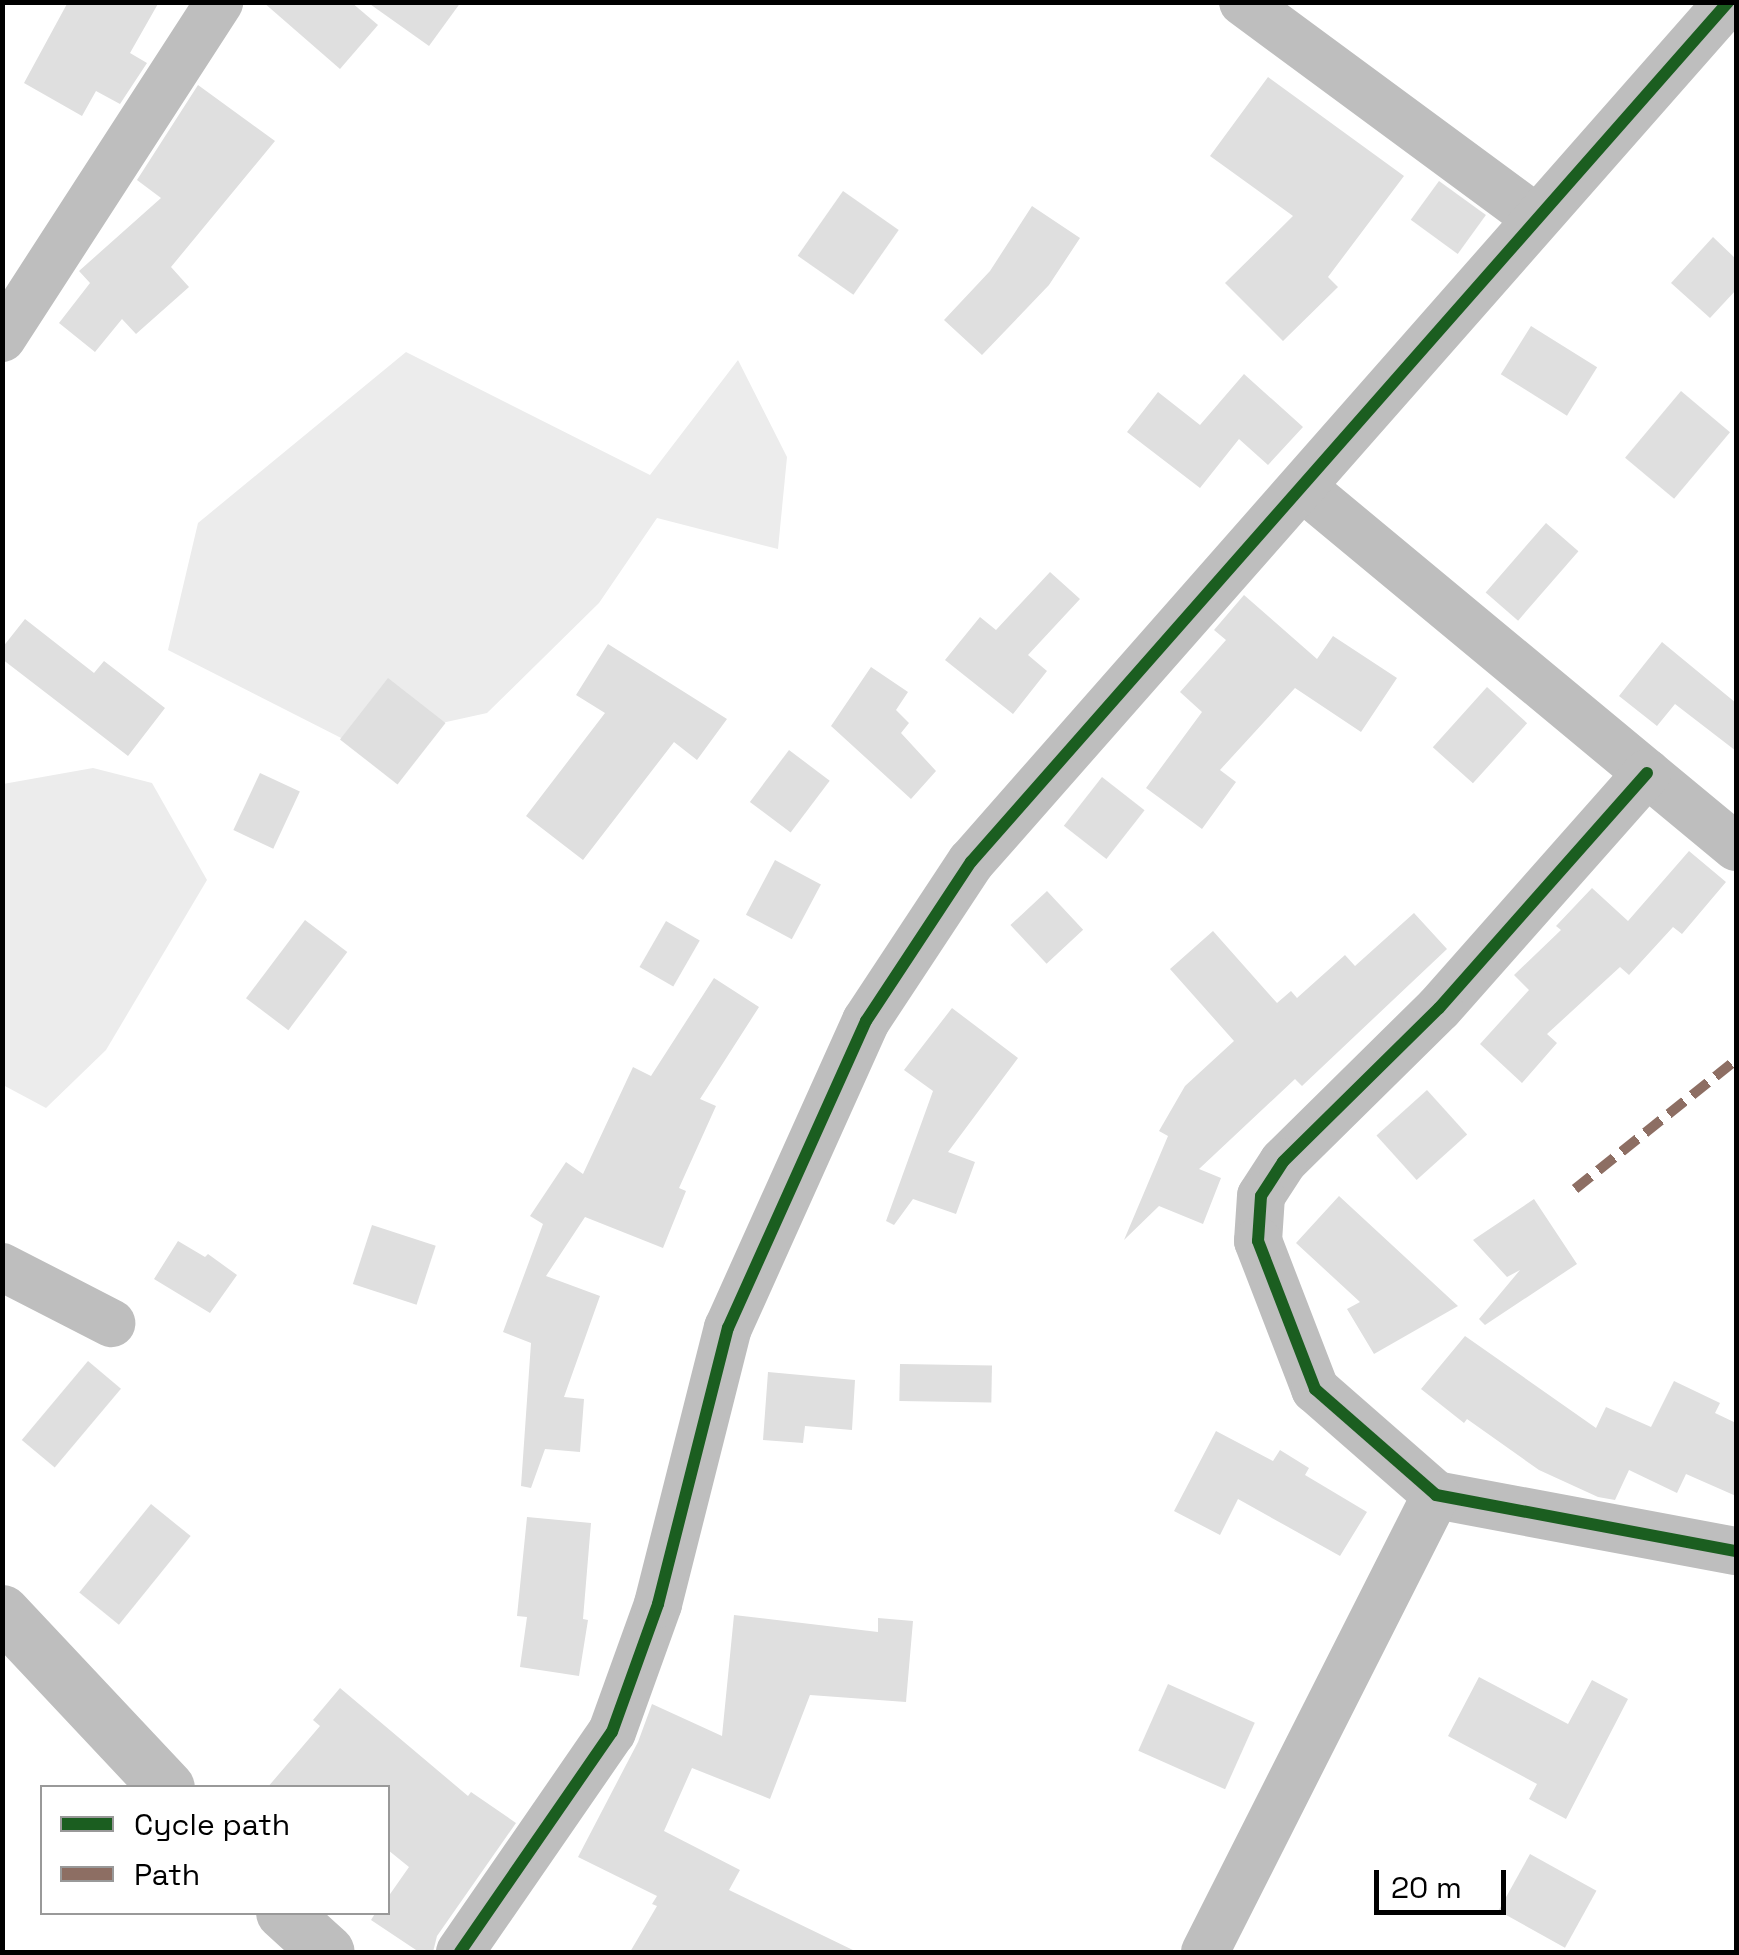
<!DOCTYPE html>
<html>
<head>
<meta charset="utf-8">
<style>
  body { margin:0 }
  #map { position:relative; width:1739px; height:1955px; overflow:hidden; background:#fff; font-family:"Space Grotesk",sans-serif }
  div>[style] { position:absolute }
  .green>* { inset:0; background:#ececec }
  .building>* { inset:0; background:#dfdfdf; transform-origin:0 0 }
  .minor>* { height:48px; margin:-24px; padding:0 24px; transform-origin:24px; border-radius:24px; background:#bebebe }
  .major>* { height:55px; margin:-27.5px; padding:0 27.5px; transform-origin:27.5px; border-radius:27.5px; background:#bebebe }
  .quiet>* { height:10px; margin-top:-5px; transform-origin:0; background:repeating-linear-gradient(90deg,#8d6e63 0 20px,transparent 0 30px) }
  .cycleway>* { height:12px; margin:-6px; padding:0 6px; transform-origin:6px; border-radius:6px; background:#1b5e20 }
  span { translate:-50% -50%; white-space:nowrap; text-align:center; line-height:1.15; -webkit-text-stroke:10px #fff; paint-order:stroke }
  .frame { position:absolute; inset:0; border:5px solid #000; pointer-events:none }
  .legend { position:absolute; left:40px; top:1785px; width:350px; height:130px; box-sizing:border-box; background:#fff; border:2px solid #999; margin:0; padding:12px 18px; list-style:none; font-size:30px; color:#000 }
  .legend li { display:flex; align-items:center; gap:20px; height:50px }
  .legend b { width:50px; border:2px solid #999 }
  .scale { position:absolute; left:1374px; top:1870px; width:132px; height:45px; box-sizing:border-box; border:5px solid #000; border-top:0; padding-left:12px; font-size:30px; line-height:35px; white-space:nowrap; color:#000; -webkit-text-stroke:8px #fff; paint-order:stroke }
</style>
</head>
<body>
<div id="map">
  <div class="green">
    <div style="clip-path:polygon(406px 352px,650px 475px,738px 360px,787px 457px,778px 549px,657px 518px,599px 603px,487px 713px,351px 743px,168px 650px,198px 523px)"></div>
    <div style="clip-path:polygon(93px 768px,152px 783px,207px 880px,106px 1050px,46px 1108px,3px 1085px,3px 784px)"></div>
  </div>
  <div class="building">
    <div style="clip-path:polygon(68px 2px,159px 2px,130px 53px,147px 63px,120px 104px,96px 91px,82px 116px,24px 83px)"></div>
    <div style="clip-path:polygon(263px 2px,351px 2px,378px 25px,340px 69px)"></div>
    <div style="clip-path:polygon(367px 2px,461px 2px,429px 46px)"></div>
    <div style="clip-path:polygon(1268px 77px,1404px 176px,1328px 277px,1338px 287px,1283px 341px,1225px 283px,1293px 216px,1210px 156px)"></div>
    <div style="clip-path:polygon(198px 85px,275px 141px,171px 267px,189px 287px,136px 334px,122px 319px,95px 352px,59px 323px,90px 283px,79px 271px,161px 198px,137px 180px)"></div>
    <div style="left:1439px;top:181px;width:58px;height:48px;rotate:36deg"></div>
    <div style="left:843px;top:191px;width:68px;height:79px;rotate:35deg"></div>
    <div style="clip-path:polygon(1032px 206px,1080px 238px,1049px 285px,982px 355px,944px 320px,990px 271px)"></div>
    <div style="clip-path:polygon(1713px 237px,1736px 259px,1736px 290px,1710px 318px,1671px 283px)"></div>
    <div style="left:1531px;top:326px;width:78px;height:57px;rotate:32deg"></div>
    <div style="clip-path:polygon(1244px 374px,1303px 427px,1268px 465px,1239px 439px,1200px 488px,1127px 432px,1158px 392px,1200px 425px)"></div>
    <div style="left:1681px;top:391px;width:64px;height:87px;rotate:40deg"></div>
    <div style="left:1546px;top:523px;width:43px;height:92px;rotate:41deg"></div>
    <div style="clip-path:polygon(1050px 572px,1080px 599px,1028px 655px,1047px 671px,1013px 714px,945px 660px,980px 617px,996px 630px)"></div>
    <div style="clip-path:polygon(1244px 595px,1317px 659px,1333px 636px,1397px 678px,1361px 732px,1295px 688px,1220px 770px,1236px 782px,1202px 829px,1146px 788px,1202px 712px,1180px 692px,1226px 640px,1214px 630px)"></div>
    <div style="clip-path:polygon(25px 619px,94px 673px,104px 661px,165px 708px,128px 756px,2px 659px,2px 648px)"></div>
    <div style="clip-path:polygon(1662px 642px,1736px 703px,1736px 751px,1675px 704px,1657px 726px,1619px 696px)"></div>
    <div style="clip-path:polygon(608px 644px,727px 719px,697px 760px,674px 742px,583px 860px,526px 816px,605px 713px,576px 695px)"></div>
    <div style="clip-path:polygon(871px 667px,908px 692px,896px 710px,909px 723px,901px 733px,936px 771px,911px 799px,831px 726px)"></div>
    <div style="left:388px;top:678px;width:73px;height:78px;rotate:38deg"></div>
    <div style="left:1487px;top:687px;width:54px;height:81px;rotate:42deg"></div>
    <div style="left:789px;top:750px;width:51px;height:65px;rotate:37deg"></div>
    <div style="left:260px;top:773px;width:44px;height:63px;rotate:25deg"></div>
    <div style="left:1102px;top:777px;width:54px;height:62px;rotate:38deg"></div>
    <div style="clip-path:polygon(1689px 851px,1726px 882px,1682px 934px,1673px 927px,1629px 975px,1620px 967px,1547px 1034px,1557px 1043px,1522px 1083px,1480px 1044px,1529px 990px,1514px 975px,1561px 930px,1556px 926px,1592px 888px,1628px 921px)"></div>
    <div style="left:775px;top:860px;width:52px;height:62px;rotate:28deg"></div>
    <div style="left:1047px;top:891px;width:53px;height:50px;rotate:47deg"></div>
    <div style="clip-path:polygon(1414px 913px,1447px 949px,1302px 1086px,1295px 1079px,1199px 1169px,1221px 1178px,1203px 1224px,1159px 1206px,1124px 1240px,1168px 1136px,1159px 1131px,1185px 1086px,1234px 1041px,1170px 969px,1213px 931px,1277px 1003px,1291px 991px,1297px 998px,1345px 955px,1355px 966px)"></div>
    <div style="left:305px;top:920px;width:53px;height:98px;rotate:37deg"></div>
    <div style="left:666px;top:921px;width:39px;height:53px;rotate:30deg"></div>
    <div style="clip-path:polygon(714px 978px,759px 1007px,700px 1099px,716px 1106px,679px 1188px,686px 1191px,663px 1248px,585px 1217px,546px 1276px,600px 1296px,564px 1397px,584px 1399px,580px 1452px,545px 1449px,531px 1488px,521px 1486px,531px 1343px,503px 1332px,543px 1224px,530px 1216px,566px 1162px,583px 1174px,633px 1067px,651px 1076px)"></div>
    <div style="clip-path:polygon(952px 1008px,1018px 1058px,948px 1152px,975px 1162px,956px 1214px,913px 1199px,894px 1225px,886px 1221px,933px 1091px,904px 1070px)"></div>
    <div style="left:1427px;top:1090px;width:60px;height:68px;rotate:48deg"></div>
    <div style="clip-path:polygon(1339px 1196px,1458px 1306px,1374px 1354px,1347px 1309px,1360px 1302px,1296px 1243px)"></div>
    <div style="clip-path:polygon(1534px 1199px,1577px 1264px,1485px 1325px,1479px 1319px,1520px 1270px,1507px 1277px,1473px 1240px)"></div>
    <div style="left:372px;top:1225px;width:67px;height:62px;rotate:18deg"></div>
    <div style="clip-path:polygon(178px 1241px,205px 1257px,208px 1254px,237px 1275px,210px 1313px,154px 1279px)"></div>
    <div style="clip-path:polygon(1465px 1336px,1596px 1428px,1606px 1407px,1651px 1427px,1674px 1381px,1720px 1403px,1715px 1413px,1736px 1423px,1736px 1496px,1686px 1474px,1677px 1493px,1629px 1470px,1615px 1500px,1598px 1497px,1539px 1470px,1467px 1419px,1464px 1423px,1421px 1389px)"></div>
    <div style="left:88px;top:1361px;width:43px;height:103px;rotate:40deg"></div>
    <div style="left:900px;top:1364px;width:92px;height:37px;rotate:1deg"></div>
    <div style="clip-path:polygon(768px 1372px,855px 1380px,852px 1430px,805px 1426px,803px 1443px,763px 1440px)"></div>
    <div style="clip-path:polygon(1216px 1431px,1273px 1461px,1280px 1450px,1309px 1468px,1305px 1475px,1367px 1512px,1340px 1556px,1238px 1499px,1220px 1535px,1174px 1511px)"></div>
    <div style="left:151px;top:1504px;width:51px;height:114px;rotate:39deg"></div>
    <div style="clip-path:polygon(527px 1517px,591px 1523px,583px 1619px,588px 1620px,579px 1676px,520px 1667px,527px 1617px,517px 1616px)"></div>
    <div style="clip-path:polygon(734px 1615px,878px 1632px,878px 1618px,913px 1621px,906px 1702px,810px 1695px,770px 1799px,692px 1768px,664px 1831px,740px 1870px,729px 1890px,857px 1952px,630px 1952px,657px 1906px,652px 1904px,657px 1896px,578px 1857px,638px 1742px,652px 1704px,722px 1736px)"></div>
    <div style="clip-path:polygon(1479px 1677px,1568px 1724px,1592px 1680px,1628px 1699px,1566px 1819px,1529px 1799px,1537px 1784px,1448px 1736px)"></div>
    <div style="left:1168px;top:1684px;width:95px;height:73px;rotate:24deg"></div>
    <div style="clip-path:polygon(340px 1688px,468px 1796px,471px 1792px,516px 1823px,437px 1936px,433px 1952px,419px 1952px,371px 1920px,376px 1912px,388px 1912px,388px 1897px,409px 1867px,388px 1850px,388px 1788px,267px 1788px,320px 1726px,313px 1720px)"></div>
    <div style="left:1530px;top:1854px;width:76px;height:65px;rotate:29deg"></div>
  </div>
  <div class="minor">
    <div style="left:1243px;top:2px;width:365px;rotate:36.4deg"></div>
    <div style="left:2px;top:338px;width:400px;rotate:-57.1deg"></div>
    <div style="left:1302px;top:487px;width:564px;rotate:39.68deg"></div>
    <div style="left:1647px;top:773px;width:314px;rotate:131.5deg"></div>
    <div style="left:1439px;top:1008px;width:219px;rotate:135.4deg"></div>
    <div style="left:1283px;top:1162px;width:40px;rotate:122.9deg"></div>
    <div style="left:1261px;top:1196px;width:45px;rotate:93.8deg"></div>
    <div style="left:1258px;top:1241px;width:159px;rotate:68.9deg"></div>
    <div style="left:1315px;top:1389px;width:161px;rotate:41.2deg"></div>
    <div style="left:1436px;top:1495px;width:305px;rotate:10.6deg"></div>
    <div style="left:2px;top:1267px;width:123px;rotate:27.2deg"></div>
    <div style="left:460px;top:1952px;width:267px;rotate:-55.4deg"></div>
    <div style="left:612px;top:1732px;width:136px;rotate:-70.2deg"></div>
    <div style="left:658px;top:1604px;width:285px;rotate:-75.8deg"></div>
    <div style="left:728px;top:1328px;width:337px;rotate:-65.8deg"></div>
    <div style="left:866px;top:1021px;width:191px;rotate:-56.6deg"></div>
    <div style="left:971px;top:862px;width:1146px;rotate:-48.64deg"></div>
    <div style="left:1205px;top:1952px;width:512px;rotate:-63.18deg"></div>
  </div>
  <div class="major">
    <div style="left:2px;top:1612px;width:241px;rotate:46.8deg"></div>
    <div style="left:283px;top:1912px;width:59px;rotate:42.3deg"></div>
  </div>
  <div class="quiet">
    <div style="left:1575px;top:1189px;width:206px;rotate:-38.7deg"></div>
  </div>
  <div class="cycleway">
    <div style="left:1647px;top:773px;width:314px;rotate:131.5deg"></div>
    <div style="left:1439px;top:1008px;width:219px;rotate:135.4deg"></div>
    <div style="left:1283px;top:1162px;width:40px;rotate:122.9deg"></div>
    <div style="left:1261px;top:1196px;width:45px;rotate:93.8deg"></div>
    <div style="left:1258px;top:1241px;width:159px;rotate:68.9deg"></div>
    <div style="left:1315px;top:1389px;width:161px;rotate:41.2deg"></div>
    <div style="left:1436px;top:1495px;width:305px;rotate:10.6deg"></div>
    <div style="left:460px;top:1952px;width:267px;rotate:-55.4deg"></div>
    <div style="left:612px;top:1732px;width:136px;rotate:-70.2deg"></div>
    <div style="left:658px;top:1604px;width:285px;rotate:-75.8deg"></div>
    <div style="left:728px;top:1328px;width:337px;rotate:-65.8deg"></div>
    <div style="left:866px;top:1021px;width:191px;rotate:-56.6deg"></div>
    <div style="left:971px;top:862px;width:1146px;rotate:-48.64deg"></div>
  </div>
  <div class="frame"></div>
  <ul class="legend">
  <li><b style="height:12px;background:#1b5e20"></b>Cycle path</li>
  <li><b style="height:12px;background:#8d6e63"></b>Path</li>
  </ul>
  <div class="scale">20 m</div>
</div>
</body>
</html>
